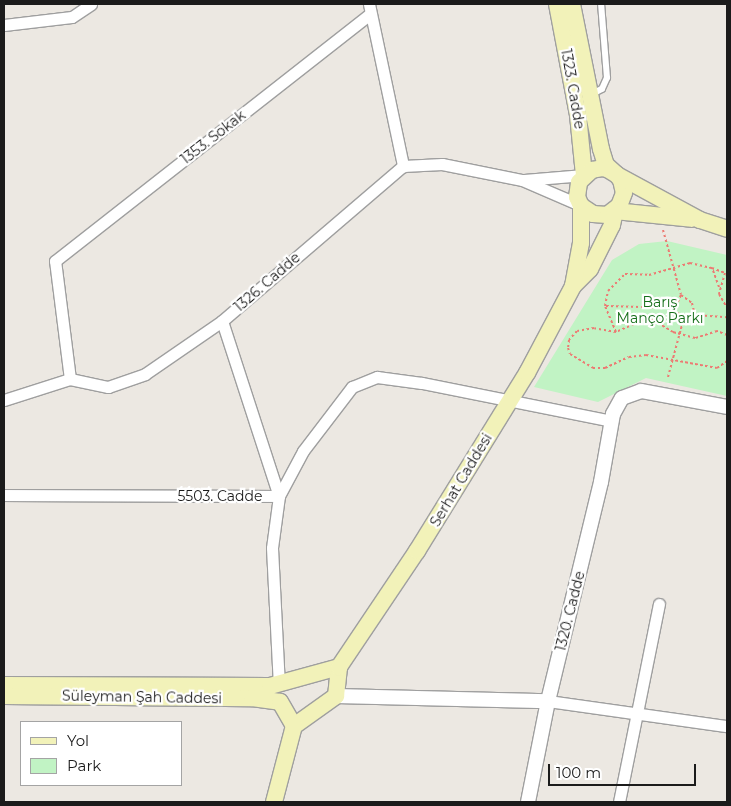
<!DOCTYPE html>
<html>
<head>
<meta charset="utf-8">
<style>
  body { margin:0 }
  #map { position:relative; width:731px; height:806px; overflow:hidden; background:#ece8e2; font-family:Montserrat,sans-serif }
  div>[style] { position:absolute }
  .park>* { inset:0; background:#c1f3c4 }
  .path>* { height:2px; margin-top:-1px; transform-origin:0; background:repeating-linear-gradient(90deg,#ec7b73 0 2.5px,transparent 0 5px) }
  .roads { filter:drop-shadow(1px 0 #9f9f9f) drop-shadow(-1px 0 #9f9f9f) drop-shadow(0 1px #9f9f9f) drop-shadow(0 -1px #9f9f9f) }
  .service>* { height:5.5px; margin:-2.75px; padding:0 2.75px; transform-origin:2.75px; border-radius:2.75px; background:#fff }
  .minor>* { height:11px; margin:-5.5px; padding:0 5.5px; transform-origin:5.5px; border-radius:5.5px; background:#fff }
  .tertiary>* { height:14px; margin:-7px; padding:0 7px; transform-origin:7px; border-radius:7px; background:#fff }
  .secondary>* { height:16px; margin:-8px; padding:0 8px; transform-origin:8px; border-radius:8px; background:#f2f2b9 }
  span { translate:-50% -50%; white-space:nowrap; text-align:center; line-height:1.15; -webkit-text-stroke:4.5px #fff; paint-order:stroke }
  .street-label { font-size:14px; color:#1b1b1b }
  .park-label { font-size:14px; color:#156e19 }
  .frame { position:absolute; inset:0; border:5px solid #1b1b1b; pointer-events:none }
  .legend { position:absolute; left:20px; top:721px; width:162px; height:65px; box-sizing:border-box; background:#fff; border:1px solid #a4a4a4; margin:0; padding:6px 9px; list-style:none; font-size:15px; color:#1b1b1b }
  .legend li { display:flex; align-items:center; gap:10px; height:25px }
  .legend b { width:25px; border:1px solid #a4a4a4 }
  .scale { position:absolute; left:548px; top:764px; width:148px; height:22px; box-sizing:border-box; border:2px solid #1b1b1b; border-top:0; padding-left:6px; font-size:15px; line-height:18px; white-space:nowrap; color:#1b1b1b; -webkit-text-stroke:4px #fff; paint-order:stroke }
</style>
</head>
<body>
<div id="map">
  <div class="park">
    <div style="clip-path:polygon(667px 241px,727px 255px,727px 396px,646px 378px,598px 402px,534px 387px,612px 260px,639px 244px)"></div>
  </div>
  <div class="path">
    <div style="left:663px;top:230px;width:67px;rotate:74.5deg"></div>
    <div style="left:681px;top:295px;width:14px;rotate:36deg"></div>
    <div style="left:692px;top:303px;width:12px;rotate:76deg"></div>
    <div style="left:727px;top:268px;width:8px;rotate:90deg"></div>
    <div style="left:719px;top:287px;width:20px;rotate:-110deg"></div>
    <div style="left:712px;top:268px;width:14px;rotate:21deg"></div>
    <div style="left:725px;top:273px;width:22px;rotate:106deg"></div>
    <div style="left:719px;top:294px;width:16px;rotate:60deg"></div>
    <div style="left:681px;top:295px;width:14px;rotate:115deg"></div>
    <div style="left:675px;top:308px;width:14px;rotate:60deg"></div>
    <div style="left:606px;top:306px;width:69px;rotate:1.7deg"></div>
    <div style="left:616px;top:332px;width:28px;rotate:-113deg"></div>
    <div style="left:605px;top:306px;width:15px;rotate:-79deg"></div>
    <div style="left:608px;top:291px;width:24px;rotate:-45deg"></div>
    <div style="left:625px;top:274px;width:24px;rotate:2deg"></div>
    <div style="left:649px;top:275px;width:43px;rotate:-16.3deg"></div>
    <div style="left:690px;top:263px;width:23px;rotate:13deg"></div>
    <div style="left:727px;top:335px;width:11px;rotate:-158deg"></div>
    <div style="left:717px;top:331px;width:23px;rotate:162deg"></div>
    <div style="left:695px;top:338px;width:23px;rotate:-165deg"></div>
    <div style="left:673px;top:332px;width:23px;rotate:-149deg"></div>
    <div style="left:653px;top:320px;width:10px;rotate:180deg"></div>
    <div style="left:643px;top:320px;width:30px;rotate:156deg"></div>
    <div style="left:616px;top:332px;width:22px;rotate:-170deg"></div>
    <div style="left:594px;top:328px;width:17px;rotate:170deg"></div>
    <div style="left:577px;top:331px;width:12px;rotate:132deg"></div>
    <div style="left:569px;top:340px;width:8px;rotate:97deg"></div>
    <div style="left:568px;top:348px;width:6px;rotate:72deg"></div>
    <div style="left:570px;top:354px;width:27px;rotate:31deg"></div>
    <div style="left:593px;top:368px;width:12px"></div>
    <div style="left:605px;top:368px;width:26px;rotate:-25deg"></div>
    <div style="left:629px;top:357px;width:17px;rotate:-7deg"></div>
    <div style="left:646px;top:355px;width:72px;rotate:10.4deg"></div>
    <div style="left:717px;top:368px;width:12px;rotate:-35deg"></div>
    <div style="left:668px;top:377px;width:58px;rotate:-75deg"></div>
    <div style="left:683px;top:321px;width:13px;rotate:-27deg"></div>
    <div style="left:695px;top:315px;width:32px;rotate:4deg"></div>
  </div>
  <div class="roads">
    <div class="service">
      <div style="left:592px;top:94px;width:11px;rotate:-27deg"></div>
      <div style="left:602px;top:89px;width:12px;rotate:-66deg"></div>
      <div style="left:607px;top:78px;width:74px;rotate:-94.6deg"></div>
    </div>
    <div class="minor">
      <div style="left:369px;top:4px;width:166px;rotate:78.1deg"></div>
      <div style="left:4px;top:25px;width:68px;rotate:-6.7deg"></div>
      <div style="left:72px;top:17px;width:23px;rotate:-34deg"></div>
      <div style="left:524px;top:180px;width:60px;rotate:-4.8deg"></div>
      <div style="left:222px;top:321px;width:184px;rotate:72deg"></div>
      <div style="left:279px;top:496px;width:52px;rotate:97.7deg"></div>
      <div style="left:272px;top:548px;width:136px;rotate:87.1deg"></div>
      <div style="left:70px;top:379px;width:119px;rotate:-97.2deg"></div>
      <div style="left:55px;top:261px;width:400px;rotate:-38.1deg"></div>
      <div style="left:4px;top:400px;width:69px;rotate:-17.7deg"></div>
      <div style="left:70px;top:379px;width:39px;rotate:12deg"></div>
      <div style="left:108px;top:387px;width:39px;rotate:-19deg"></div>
      <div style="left:145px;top:374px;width:93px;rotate:-34.5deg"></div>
      <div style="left:222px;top:321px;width:238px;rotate:-40.6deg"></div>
      <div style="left:403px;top:166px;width:39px;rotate:-3deg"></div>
      <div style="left:442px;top:164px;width:82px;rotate:11.3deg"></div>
      <div style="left:522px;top:180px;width:63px;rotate:23.3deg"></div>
      <div style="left:4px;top:495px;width:275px;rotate:0.2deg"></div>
      <div style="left:279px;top:496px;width:51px;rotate:-61.9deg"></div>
      <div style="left:303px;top:451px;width:81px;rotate:-52.6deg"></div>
      <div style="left:352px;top:387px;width:27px;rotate:-22deg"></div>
      <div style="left:377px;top:377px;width:45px;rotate:7.6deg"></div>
      <div style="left:422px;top:383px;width:194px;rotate:11.3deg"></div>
      <div style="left:548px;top:701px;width:181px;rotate:8deg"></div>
      <div style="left:619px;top:802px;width:202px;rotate:-78.6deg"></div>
    </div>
    <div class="tertiary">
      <div style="left:336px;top:696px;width:212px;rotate:1.4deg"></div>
      <div style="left:528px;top:802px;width:103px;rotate:-78.8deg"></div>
      <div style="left:548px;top:701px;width:225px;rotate:-76.4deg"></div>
      <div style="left:601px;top:482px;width:69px;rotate:-80deg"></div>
      <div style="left:613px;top:414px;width:18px;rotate:-61deg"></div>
      <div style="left:622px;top:398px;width:20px;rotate:-20deg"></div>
      <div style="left:641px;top:391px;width:87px;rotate:10.5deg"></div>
    </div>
    <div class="secondary">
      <div style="left:557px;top:4px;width:113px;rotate:79.3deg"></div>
      <div style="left:578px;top:115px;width:60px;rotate:84.3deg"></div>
      <div style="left:572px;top:4px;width:148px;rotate:78.7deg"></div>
      <div style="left:601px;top:149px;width:17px;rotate:73deg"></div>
      <div style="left:606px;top:165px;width:15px;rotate:42deg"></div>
      <div style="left:617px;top:175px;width:6px;rotate:51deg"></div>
      <div style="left:621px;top:180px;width:13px;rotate:77deg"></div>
      <div style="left:624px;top:193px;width:14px;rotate:111deg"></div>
      <div style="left:619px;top:206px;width:15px;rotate:143deg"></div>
      <div style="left:607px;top:215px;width:14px;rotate:-176deg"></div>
      <div style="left:593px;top:214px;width:14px;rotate:-146deg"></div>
      <div style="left:581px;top:206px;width:10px;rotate:-114deg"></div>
      <div style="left:577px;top:197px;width:15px;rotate:-82deg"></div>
      <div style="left:579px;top:182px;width:18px;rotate:-43deg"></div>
      <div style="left:592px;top:170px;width:10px;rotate:-11deg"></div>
      <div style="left:602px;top:168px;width:5px;rotate:11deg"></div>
      <div style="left:607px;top:169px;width:12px;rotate:31deg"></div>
      <div style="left:617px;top:175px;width:94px;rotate:28.5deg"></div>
      <div style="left:700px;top:220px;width:28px;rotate:18deg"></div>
      <div style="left:615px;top:211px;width:77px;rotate:5.9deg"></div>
      <div style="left:573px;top:286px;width:24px;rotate:-45deg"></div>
      <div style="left:590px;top:269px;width:49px;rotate:-63.4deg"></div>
      <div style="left:612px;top:225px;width:14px;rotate:-78deg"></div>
      <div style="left:4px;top:685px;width:266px;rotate:0.2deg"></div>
      <div style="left:270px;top:686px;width:72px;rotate:-15.4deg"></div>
      <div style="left:4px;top:696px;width:248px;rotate:0.5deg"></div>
      <div style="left:252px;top:698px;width:28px;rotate:8deg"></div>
      <div style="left:294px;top:726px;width:52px;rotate:-35.5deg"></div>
      <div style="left:336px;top:696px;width:29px;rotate:-84deg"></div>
      <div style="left:339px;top:667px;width:140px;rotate:-56.1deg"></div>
      <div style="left:417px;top:551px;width:209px;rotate:-58.3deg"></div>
      <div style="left:527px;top:373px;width:98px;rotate:-62.1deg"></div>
      <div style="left:573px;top:286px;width:44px;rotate:-79.5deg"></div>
      <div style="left:581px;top:243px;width:37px;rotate:-90deg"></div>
      <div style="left:274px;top:802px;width:79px;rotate:-75.3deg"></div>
      <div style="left:294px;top:726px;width:28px;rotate:-120deg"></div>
    </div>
  </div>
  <div class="street-label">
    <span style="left:573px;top:89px;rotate:80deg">1323. Cadde</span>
    <span style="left:213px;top:137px;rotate:-38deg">1353. Sokak</span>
    <span style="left:267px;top:282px;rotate:-41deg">1326. Cadde</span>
    <span style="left:461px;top:480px;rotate:-59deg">Serhat Caddesi</span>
    <span style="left:220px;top:496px">5503. Cadde</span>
    <span style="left:570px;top:611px;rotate:-76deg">1320. Cadde</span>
    <span style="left:142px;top:697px;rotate:1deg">Süleyman Şah Caddesi</span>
  </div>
  <div class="park-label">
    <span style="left:660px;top:310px">Barış<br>Manço Parkı</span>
  </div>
  <div class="frame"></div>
  <ul class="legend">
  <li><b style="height:6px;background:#f2f2b9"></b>Yol</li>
  <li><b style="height:14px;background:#c1f3c4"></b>Park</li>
  </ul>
  <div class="scale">100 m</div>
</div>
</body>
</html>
